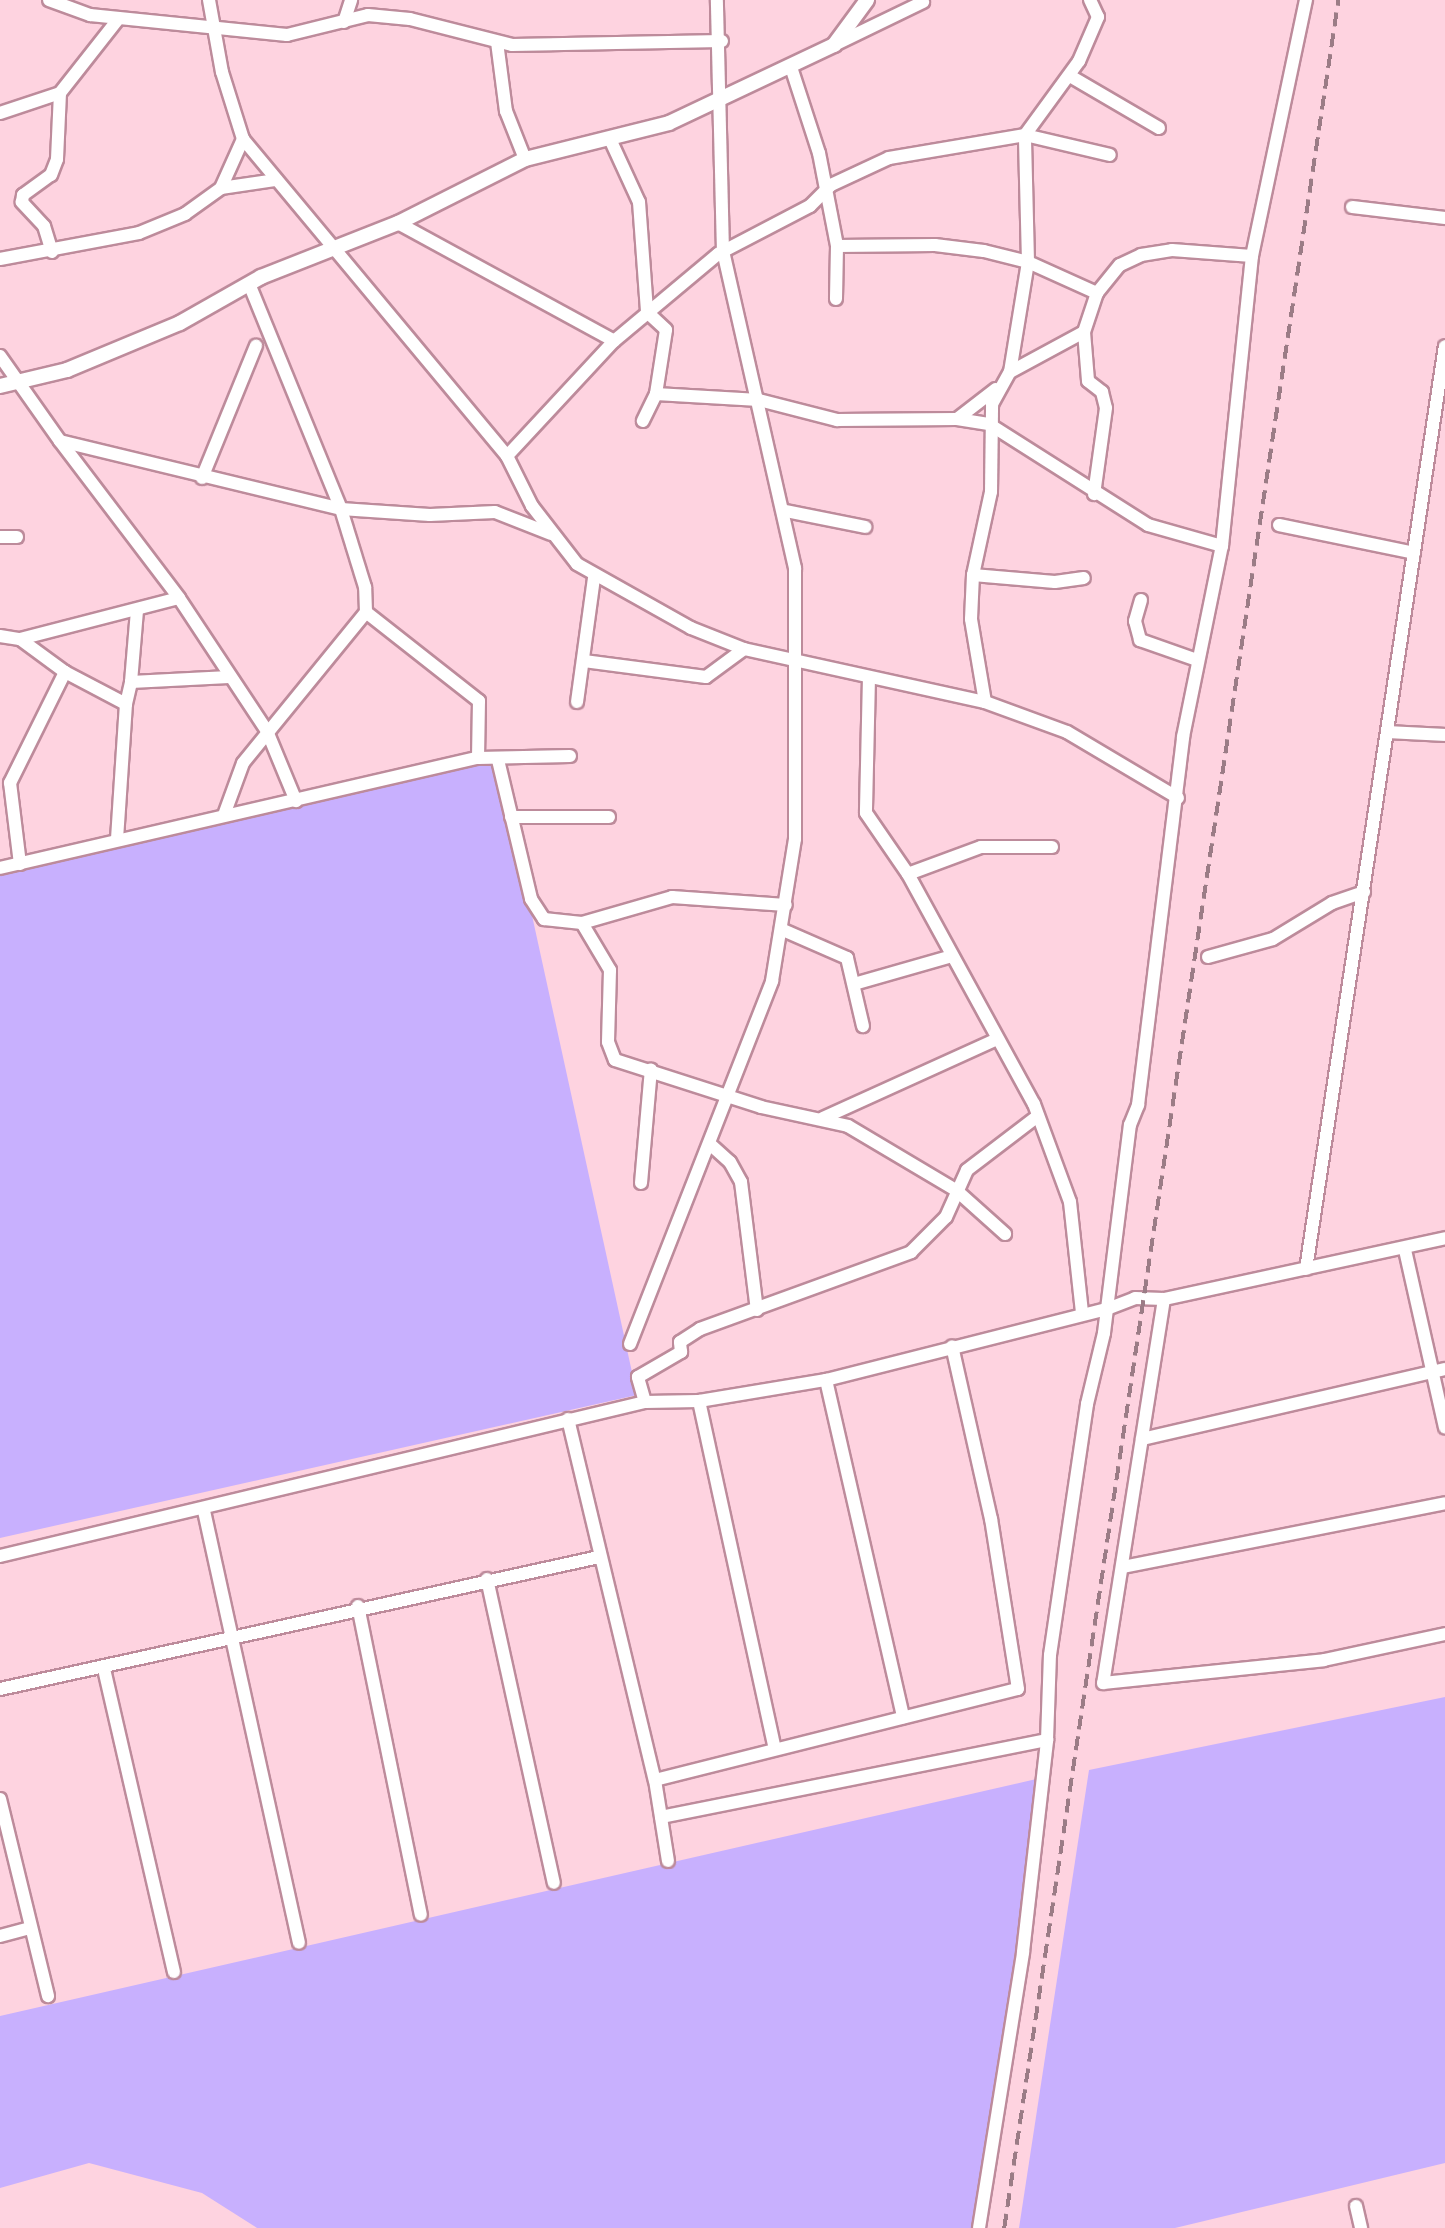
<!DOCTYPE html>
<html>
<head>
<meta charset="utf-8">
<style>
  body { margin:0 }
  #map { position:relative; width:1445px; height:2228px; overflow:hidden; background:#fed3e0; font-family:"Asap Condensed",sans-serif }
  div>[style] { position:absolute }
  .green>* { inset:0; background:#c8b0fe }
  .roads { filter:drop-shadow(2px 0 #bd8b9b) drop-shadow(-2px 0 #bd8b9b) drop-shadow(0 2px #bd8b9b) drop-shadow(0 -2px #bd8b9b) }
  .minor>* { height:12px; margin:-6px; padding:0 6px; transform-origin:6px; border-radius:6px; background:#fff }
  .tertiary>* { height:14px; margin:-7px; padding:0 7px; transform-origin:7px; border-radius:7px; background:#fff }
  .rail>* { height:3.5px; margin-top:-1.75px; transform-origin:0; background:repeating-linear-gradient(90deg,#9b7c86 0 14px,transparent 0 21px) }
  span { translate:-50% -50%; white-space:nowrap; text-align:center; line-height:1.15; -webkit-text-stroke:7px #fff; paint-order:stroke }
</style>
</head>
<body>
<div id="map">
  <div class="green">
    <div style="clip-path:polygon(498px 760px,637px 1395px,0 1538px,0 873px)"></div>
    <div style="clip-path:polygon(1445px 1697px,1445px 2163px,1175px 2228px,1019px 2228px,1089px 1770px)"></div>
    <div style="clip-path:polygon(1045px 1777px,972px 2228px,257px 2228px,202px 2193px,89px 2163px,0 2188px,0 2016px)"></div>
  </div>
  <div class="roads">
    <div class="minor">
      <div style="left:49px;top:0;width:44px;rotate:20.1deg"></div>
      <div style="left:90px;top:15px;width:198px;rotate:5.8deg"></div>
      <div style="left:287px;top:35px;width:83px;rotate:-13.9deg"></div>
      <div style="left:368px;top:15px;width:42px;rotate:5.4deg"></div>
      <div style="left:410px;top:19px;width:105px;rotate:14.3deg"></div>
      <div style="left:512px;top:45px;width:210px;rotate:-1.1deg"></div>
      <div style="left:209px;top:0;width:73px;rotate:79.8deg"></div>
      <div style="left:222px;top:72px;width:70px;rotate:72.6deg"></div>
      <div style="left:243px;top:139px;width:413px;rotate:50.2deg"></div>
      <div style="left:507px;top:456px;width:56px;rotate:63.4deg"></div>
      <div style="left:532px;top:506px;width:73px;rotate:52.2deg"></div>
      <div style="left:577px;top:564px;width:131px;rotate:29.3deg"></div>
      <div style="left:691px;top:628px;width:57px;rotate:21.6deg"></div>
      <div style="left:744px;top:649px;width:247px;rotate:12.4deg"></div>
      <div style="left:985px;top:702px;width:87px;rotate:20.1deg"></div>
      <div style="left:1067px;top:732px;width:129px;rotate:30.7deg"></div>
      <div style="left:344px;top:22px;width:23px;rotate:-72deg"></div>
      <div style="left:497px;top:42px;width:70px;rotate:82.6deg"></div>
      <div style="left:506px;top:111px;width:52px;rotate:68.4deg"></div>
      <div style="left:834px;top:45px;width:99px;rotate:-25.8deg"></div>
      <div style="left:791px;top:67px;width:90px;rotate:72deg"></div>
      <div style="left:819px;top:153px;width:95px;rotate:79deg"></div>
      <div style="left:837px;top:246px;width:53px;rotate:91.1deg"></div>
      <div style="left:1070px;top:76px;width:103px;rotate:30.3deg"></div>
      <div style="left:0;top:113px;width:63px;rotate:-18.4deg"></div>
      <div style="left:60px;top:93px;width:95px;rotate:-51.8deg"></div>
      <div style="left:1025px;top:135px;width:87px;rotate:13.2deg"></div>
      <div style="left:610px;top:139px;width:69px;rotate:65.3deg"></div>
      <div style="left:639px;top:202px;width:110px;rotate:85.8deg"></div>
      <div style="left:647px;top:312px;width:26px;rotate:43deg"></div>
      <div style="left:666px;top:330px;width:65px;rotate:98.9deg"></div>
      <div style="left:656px;top:394px;width:30px;rotate:116deg"></div>
      <div style="left:221px;top:188px;width:54px;rotate:-65.8deg"></div>
      <div style="left:1352px;top:207px;width:94px;rotate:6.7deg"></div>
      <div style="left:398px;top:223px;width:246px;rotate:28.6deg"></div>
      <div style="left:837px;top:246px;width:98px;rotate:-0.6deg"></div>
      <div style="left:935px;top:245px;width:49px;rotate:7deg"></div>
      <div style="left:984px;top:251px;width:45px;rotate:14deg"></div>
      <div style="left:1028px;top:262px;width:76px;rotate:24.2deg"></div>
      <div style="left:1097px;top:293px;width:36px;rotate:-51deg"></div>
      <div style="left:1120px;top:265px;width:23px;rotate:-25deg"></div>
      <div style="left:1141px;top:255px;width:31px;rotate:-9deg"></div>
      <div style="left:1172px;top:250px;width:80px;rotate:4.3deg"></div>
      <div style="left:52px;top:252px;width:27px;rotate:-107deg"></div>
      <div style="left:44px;top:226px;width:33px;rotate:-133deg"></div>
      <div style="left:22px;top:202px;width:7px;rotate:-82deg"></div>
      <div style="left:23px;top:195px;width:34px;rotate:-36deg"></div>
      <div style="left:51px;top:175px;width:17px;rotate:-69deg"></div>
      <div style="left:57px;top:159px;width:66px;rotate:-87.4deg"></div>
      <div style="left:0;top:259px;width:141px;rotate:-10.6deg"></div>
      <div style="left:139px;top:233px;width:50px;rotate:-22.4deg"></div>
      <div style="left:185px;top:214px;width:44px;rotate:-35.8deg"></div>
      <div style="left:221px;top:188px;width:56px;rotate:-8.3deg"></div>
      <div style="left:1084px;top:332px;width:49px;rotate:85.3deg"></div>
      <div style="left:1088px;top:381px;width:18px;rotate:38deg"></div>
      <div style="left:1102px;top:392px;width:16px;rotate:76deg"></div>
      <div style="left:1106px;top:408px;width:87px;rotate:97.9deg"></div>
      <div style="left:0;top:356px;width:104px;rotate:54.8deg"></div>
      <div style="left:60px;top:441px;width:289px;rotate:13.6deg"></div>
      <div style="left:341px;top:509px;width:89px;rotate:3.9deg"></div>
      <div style="left:430px;top:515px;width:65px;rotate:-2.6deg"></div>
      <div style="left:495px;top:512px;width:60px;rotate:21.4deg"></div>
      <div style="left:1010px;top:372px;width:111px;rotate:-80.7deg"></div>
      <div style="left:1028px;top:262px;width:127px;rotate:-91.4deg"></div>
      <div style="left:656px;top:394px;width:103px;rotate:3.3deg"></div>
      <div style="left:759px;top:400px;width:81px;rotate:14.4deg"></div>
      <div style="left:837px;top:420px;width:120px;rotate:-0.5deg"></div>
      <div style="left:957px;top:419px;width:32px;rotate:9deg"></div>
      <div style="left:989px;top:424px;width:188px;rotate:32.4deg"></div>
      <div style="left:1148px;top:525px;width:77px;rotate:15.8deg"></div>
      <div style="left:957px;top:419px;width:49px;rotate:-37.6deg"></div>
      <div style="left:60px;top:441px;width:197px;rotate:52.8deg"></div>
      <div style="left:179px;top:598px;width:159px;rotate:56.5deg"></div>
      <div style="left:267px;top:731px;width:76px;rotate:67.5deg"></div>
      <div style="left:507px;top:456px;width:157px;rotate:-47.1deg"></div>
      <div style="left:614px;top:341px;width:136px;rotate:-39.9deg"></div>
      <div style="left:718px;top:254px;width:104px;rotate:-27.6deg"></div>
      <div style="left:810px;top:206px;width:30px;rotate:-45deg"></div>
      <div style="left:831px;top:185px;width:64px;rotate:-25deg"></div>
      <div style="left:889px;top:158px;width:138px;rotate:-9.6deg"></div>
      <div style="left:1025px;top:135px;width:92px;rotate:-53.9deg"></div>
      <div style="left:1079px;top:61px;width:48px;rotate:-66.6deg"></div>
      <div style="left:1098px;top:17px;width:19px;rotate:-115deg"></div>
      <div style="left:202px;top:478px;width:143px;rotate:-67.8deg"></div>
      <div style="left:786px;top:511px;width:81px;rotate:11.4deg"></div>
      <div style="left:1279px;top:525px;width:138px;rotate:11.7deg"></div>
      <div style="left:0;top:537px;width:17px"></div>
      <div style="left:973px;top:575px;width:82px;rotate:4.9deg"></div>
      <div style="left:1055px;top:582px;width:29px;rotate:-8deg"></div>
      <div style="left:1141px;top:600px;width:22px;rotate:106deg"></div>
      <div style="left:1135px;top:621px;width:20px;rotate:75deg"></div>
      <div style="left:1140px;top:640px;width:60px;rotate:19.3deg"></div>
      <div style="left:0;top:636px;width:20px;rotate:9deg"></div>
      <div style="left:20px;top:639px;width:56px;rotate:36.3deg"></div>
      <div style="left:65px;top:672px;width:69px;rotate:27.7deg"></div>
      <div style="left:126px;top:704px;width:23px;rotate:-77deg"></div>
      <div style="left:131px;top:682px;width:98px;rotate:-2.9deg"></div>
      <div style="left:20px;top:639px;width:164px;rotate:-14.5deg"></div>
      <div style="left:584px;top:661px;width:123px;rotate:7.5deg"></div>
      <div style="left:706px;top:677px;width:47px;rotate:-36.4deg"></div>
      <div style="left:869px;top:677px;width:136px;rotate:91.3deg"></div>
      <div style="left:866px;top:813px;width:74px;rotate:55.5deg"></div>
      <div style="left:908px;top:874px;width:262px;rotate:61.3deg"></div>
      <div style="left:1034px;top:1104px;width:104px;rotate:69.8deg"></div>
      <div style="left:1070px;top:1202px;width:112px;rotate:83.8deg"></div>
      <div style="left:131px;top:682px;width:71px;rotate:-85.2deg"></div>
      <div style="left:577px;top:702px;width:125px;rotate:-82.2deg"></div>
      <div style="left:985px;top:702px;width:84px;rotate:-99.6deg"></div>
      <div style="left:971px;top:619px;width:44px;rotate:-87.4deg"></div>
      <div style="left:973px;top:575px;width:85px;rotate:-77.8deg"></div>
      <div style="left:991px;top:492px;width:88px;rotate:-89.3deg"></div>
      <div style="left:992px;top:404px;width:37px;rotate:-61deg"></div>
      <div style="left:1010px;top:372px;width:84px;rotate:-28.4deg"></div>
      <div style="left:1084px;top:332px;width:41px;rotate:-71.6deg"></div>
      <div style="left:1388px;top:732px;width:57px;rotate:3deg"></div>
      <div style="left:478px;top:758px;width:92px;rotate:-1.2deg"></div>
      <div style="left:498px;top:760px;width:143px;rotate:76.6deg"></div>
      <div style="left:531px;top:899px;width:24px;rotate:57deg"></div>
      <div style="left:544px;top:919px;width:38px;rotate:6deg"></div>
      <div style="left:582px;top:923px;width:94px;rotate:-16.1deg"></div>
      <div style="left:672px;top:897px;width:114px;rotate:4deg"></div>
      <div style="left:224px;top:815px;width:55px;rotate:-69.9deg"></div>
      <div style="left:243px;top:763px;width:195px;rotate:-50.8deg"></div>
      <div style="left:511px;top:817px;width:98px"></div>
      <div style="left:117px;top:839px;width:135px;rotate:-86.2deg"></div>
      <div style="left:20px;top:864px;width:82px;rotate:-97deg"></div>
      <div style="left:10px;top:783px;width:124px;rotate:-63.6deg"></div>
      <div style="left:0;top:868px;width:490px;rotate:-13deg"></div>
      <div style="left:478px;top:758px;width:57px;rotate:-89deg"></div>
      <div style="left:479px;top:701px;width:144px;rotate:-141.8deg"></div>
      <div style="left:366px;top:612px;width:25px;rotate:-92deg"></div>
      <div style="left:365px;top:587px;width:82px;rotate:-107.1deg"></div>
      <div style="left:341px;top:509px;width:243px;rotate:-112.2deg"></div>
      <div style="left:908px;top:874px;width:78px;rotate:-20.3deg"></div>
      <div style="left:981px;top:847px;width:71px"></div>
      <div style="left:582px;top:923px;width:55px;rotate:59.2deg"></div>
      <div style="left:610px;top:970px;width:72px;rotate:91.6deg"></div>
      <div style="left:608px;top:1042px;width:19px;rotate:69deg"></div>
      <div style="left:615px;top:1060px;width:153px;rotate:17.8deg"></div>
      <div style="left:761px;top:1107px;width:89px;rotate:12.3deg"></div>
      <div style="left:848px;top:1126px;width:126px;rotate:30.7deg"></div>
      <div style="left:956px;top:1190px;width:66px;rotate:41.9deg"></div>
      <div style="left:783px;top:930px;width:70px;rotate:23.6deg"></div>
      <div style="left:847px;top:958px;width:70px;rotate:76.8deg"></div>
      <div style="left:1208px;top:957px;width:67px;rotate:-15.5deg"></div>
      <div style="left:1273px;top:939px;width:69px;rotate:-31.4deg"></div>
      <div style="left:1332px;top:903px;width:34px;rotate:-19deg"></div>
      <div style="left:854px;top:984px;width:102px;rotate:-15.9deg"></div>
      <div style="left:823px;top:1118px;width:191px;rotate:-24.4deg"></div>
      <div style="left:711px;top:1145px;width:25px;rotate:42deg"></div>
      <div style="left:730px;top:1162px;width:23px;rotate:61deg"></div>
      <div style="left:741px;top:1182px;width:129px;rotate:82.9deg"></div>
      <div style="left:641px;top:1183px;width:114px;rotate:-85deg"></div>
      <div style="left:1405px;top:1250px;width:182px;rotate:77.3deg"></div>
      <div style="left:1306px;top:1269px;width:933px;rotate:-81.44deg"></div>
      <div style="left:1164px;top:1299px;width:389px;rotate:99deg"></div>
      <div style="left:1103px;top:1683px;width:222px;rotate:-5.9deg"></div>
      <div style="left:1324px;top:1660px;width:124px;rotate:-12.1deg"></div>
      <div style="left:630px;top:1344px;width:390px;rotate:-68.6deg"></div>
      <div style="left:772px;top:981px;width:144px;rotate:-80.8deg"></div>
      <div style="left:795px;top:839px;width:271px;rotate:-90deg"></div>
      <div style="left:795px;top:568px;width:324px;rotate:-102.8deg"></div>
      <div style="left:723px;top:252px;width:252px;rotate:-91.4deg"></div>
      <div style="left:826px;top:1380px;width:346px;rotate:77.1deg"></div>
      <div style="left:699px;top:1401px;width:356px;rotate:77.7deg"></div>
      <div style="left:645px;top:1402px;width:26px;rotate:-106deg"></div>
      <div style="left:638px;top:1377px;width:50px;rotate:-30.2deg"></div>
      <div style="left:681px;top:1352px;width:10px;rotate:-96deg"></div>
      <div style="left:680px;top:1342px;width:24px;rotate:-33deg"></div>
      <div style="left:700px;top:1329px;width:225px;rotate:-20deg"></div>
      <div style="left:911px;top:1252px;width:49px;rotate:-45deg"></div>
      <div style="left:946px;top:1217px;width:51px;rotate:-65.9deg"></div>
      <div style="left:967px;top:1170px;width:89px;rotate:-37.3deg"></div>
      <div style="left:568px;top:1419px;width:371px;rotate:76.5deg"></div>
      <div style="left:655px;top:1780px;width:82px;rotate:80.9deg"></div>
      <div style="left:1142px;top:1439px;width:311px;rotate:-13deg"></div>
      <div style="left:204px;top:1511px;width:442px;rotate:77.6deg"></div>
      <div style="left:0;top:1556px;width:663px;rotate:-13.43deg"></div>
      <div style="left:645px;top:1402px;width:54px;rotate:-1.1deg"></div>
      <div style="left:699px;top:1401px;width:129px;rotate:-9.4deg"></div>
      <div style="left:826px;top:1380px;width:290px;rotate:-14.2deg"></div>
      <div style="left:1107px;top:1309px;width:30px;rotate:-21deg"></div>
      <div style="left:1135px;top:1298px;width:29px;rotate:2deg"></div>
      <div style="left:1164px;top:1299px;width:288px;rotate:-12.2deg"></div>
      <div style="left:1123px;top:1567px;width:328px;rotate:-11.2deg"></div>
      <div style="left:487px;top:1579px;width:311px;rotate:77.6deg"></div>
      <div style="left:358px;top:1606px;width:315px;rotate:78.5deg"></div>
      <div style="left:104px;top:1669px;width:311px;rotate:77deg"></div>
      <div style="left:0;top:1689px;width:613px;rotate:-12.43deg"></div>
      <div style="left:655px;top:1780px;width:374px;rotate:-14.1deg"></div>
      <div style="left:1018px;top:1689px;width:172px;rotate:-99deg"></div>
      <div style="left:991px;top:1519px;width:177px;rotate:-102.7deg"></div>
      <div style="left:0;top:1799px;width:203px;rotate:76.3deg"></div>
      <div style="left:661px;top:1817px;width:394px;rotate:-11.3deg"></div>
      <div style="left:1047px;top:1740px;width:85px;rotate:-88deg"></div>
      <div style="left:1050px;top:1655px;width:254px;rotate:-81.6deg"></div>
      <div style="left:1087px;top:1404px;width:73px;rotate:-76.5deg"></div>
      <div style="left:1104px;top:1333px;width:210px;rotate:-82.9deg"></div>
      <div style="left:1130px;top:1125px;width:22px;rotate:-68deg"></div>
      <div style="left:1138px;top:1105px;width:371px;rotate:-83deg"></div>
      <div style="left:1183px;top:737px;width:195px;rotate:-78.5deg"></div>
      <div style="left:1222px;top:546px;width:292px;rotate:-84.1deg"></div>
      <div style="left:1252px;top:256px;width:262px;rotate:-78.1deg"></div>
      <div style="left:0;top:1936px;width:30px;rotate:-15deg"></div>
      <div style="left:1356px;top:2206px;width:23px;rotate:77deg"></div>
      <div style="left:979px;top:2228px;width:279px;rotate:-80.9deg"></div>
      <div style="left:1023px;top:1952px;width:213px;rotate:-83.5deg"></div>
    </div>
    <div class="tertiary">
      <div style="left:0;top:386px;width:69px;rotate:-13.4deg"></div>
      <div style="left:67px;top:370px;width:122px;rotate:-22.6deg"></div>
      <div style="left:180px;top:323px;width:93px;rotate:-29.6deg"></div>
      <div style="left:261px;top:277px;width:147px;rotate:-21.5deg"></div>
      <div style="left:398px;top:223px;width:142px;rotate:-26.7deg"></div>
      <div style="left:525px;top:159px;width:148px;rotate:-14deg"></div>
      <div style="left:669px;top:123px;width:183px;rotate:-25.3deg"></div>
      <div style="left:834px;top:45px;width:56px;rotate:-53.7deg"></div>
    </div>
  </div>
  <div class="rail">
    <div style="left:1004px;top:2228px;width:2253px;rotate:-81.47deg"></div>
  </div>
</div>
</body>
</html>
